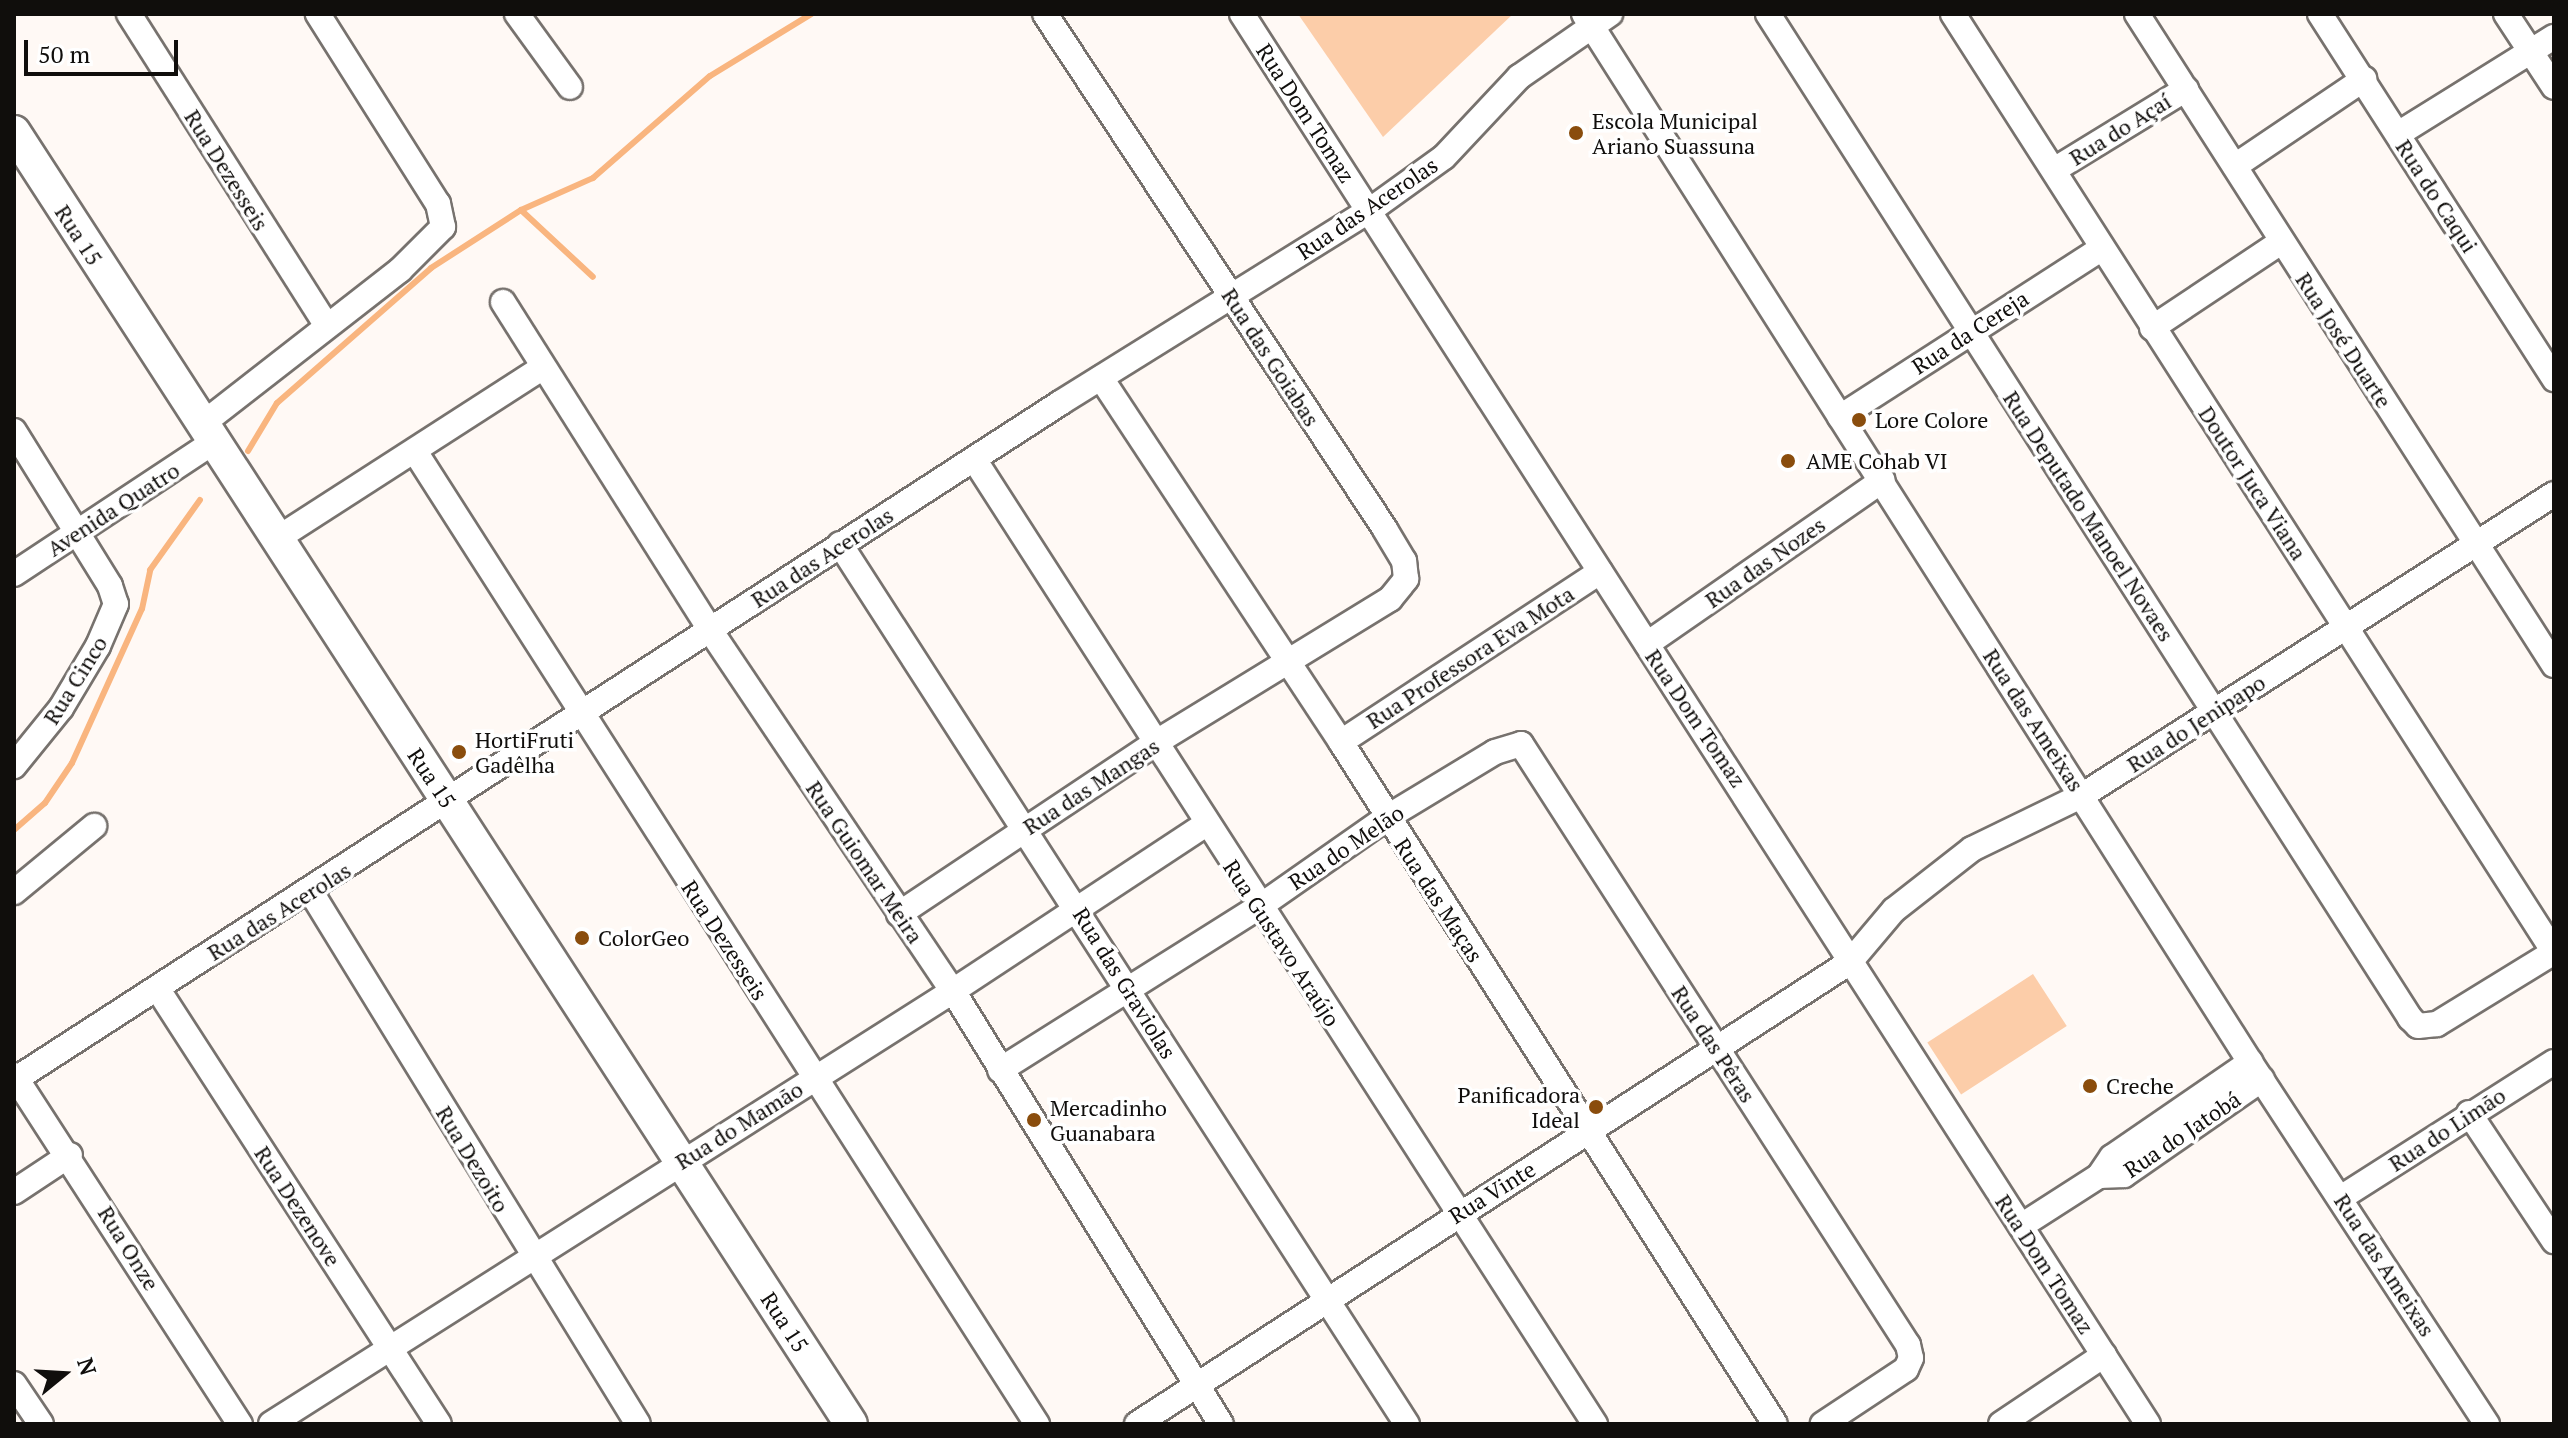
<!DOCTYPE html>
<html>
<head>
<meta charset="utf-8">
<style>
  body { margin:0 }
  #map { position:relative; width:2568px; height:1438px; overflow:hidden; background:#fff9f5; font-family:"PT Serif",serif }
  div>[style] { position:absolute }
  .green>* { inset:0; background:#fccda9; transform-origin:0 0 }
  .stream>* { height:6px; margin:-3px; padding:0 3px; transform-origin:3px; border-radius:3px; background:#f9b57f }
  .roads { filter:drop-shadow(2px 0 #77726e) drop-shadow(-2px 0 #77726e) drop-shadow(0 2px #77726e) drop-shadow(0 -2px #77726e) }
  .minor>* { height:24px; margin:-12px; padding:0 12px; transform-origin:12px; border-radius:12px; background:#fff }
  .secondary>* { height:32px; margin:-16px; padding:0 16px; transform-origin:16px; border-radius:16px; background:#fff }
  .dots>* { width:22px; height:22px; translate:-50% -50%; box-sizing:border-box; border:4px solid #fff; border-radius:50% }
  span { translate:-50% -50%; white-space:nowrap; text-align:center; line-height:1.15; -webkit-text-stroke:7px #fff; paint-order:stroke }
  .street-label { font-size:22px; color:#100e0c }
  .poi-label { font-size:22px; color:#100e0c }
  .left { translate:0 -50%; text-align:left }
  .right { translate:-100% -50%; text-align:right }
  .frame { position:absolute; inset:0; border:16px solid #100e0c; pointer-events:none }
  .north { position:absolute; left:24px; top:1334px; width:80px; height:80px; -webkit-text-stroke:6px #fff; paint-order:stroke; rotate:72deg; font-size:22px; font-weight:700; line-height:32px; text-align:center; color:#100e0c }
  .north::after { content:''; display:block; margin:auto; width:28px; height:36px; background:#100e0c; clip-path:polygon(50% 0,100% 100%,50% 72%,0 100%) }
  .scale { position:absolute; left:24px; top:40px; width:154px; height:36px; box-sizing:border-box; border:4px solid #100e0c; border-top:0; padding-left:10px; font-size:24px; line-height:28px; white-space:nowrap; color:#100e0c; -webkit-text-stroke:6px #fff; paint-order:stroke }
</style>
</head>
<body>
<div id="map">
  <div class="green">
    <div style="clip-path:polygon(1298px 14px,1513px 14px,1383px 137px)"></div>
    <div style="left:2033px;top:974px;width:62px;height:126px;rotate:57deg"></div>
  </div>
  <div class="stream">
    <div style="left:521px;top:210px;width:98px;rotate:42.9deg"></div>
    <div style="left:248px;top:451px;width:56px;rotate:-58.9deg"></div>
    <div style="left:277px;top:403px;width:205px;rotate:-41.2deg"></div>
    <div style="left:431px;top:268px;width:107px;rotate:-32.8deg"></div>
    <div style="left:521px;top:210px;width:79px;rotate:-24deg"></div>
    <div style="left:593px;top:178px;width:155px;rotate:-41.1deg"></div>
    <div style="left:710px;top:76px;width:119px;rotate:-31.5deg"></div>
    <div style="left:14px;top:830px;width:41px;rotate:-41.1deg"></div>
    <div style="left:45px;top:803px;width:48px;rotate:-56deg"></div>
    <div style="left:72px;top:763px;width:169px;rotate:-65.6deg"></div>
    <div style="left:142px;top:609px;width:40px;rotate:-78deg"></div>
    <div style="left:150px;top:570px;width:86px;rotate:-54.5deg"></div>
  </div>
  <div class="roads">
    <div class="minor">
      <div style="left:129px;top:14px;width:368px;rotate:57.6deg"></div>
      <div style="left:517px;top:14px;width:90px;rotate:54deg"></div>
      <div style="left:1242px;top:14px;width:1676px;rotate:57.28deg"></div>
      <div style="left:1584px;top:14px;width:1242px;rotate:57.56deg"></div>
      <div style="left:2250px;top:1062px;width:433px;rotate:56.8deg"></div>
      <div style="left:1768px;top:14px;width:1192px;rotate:57.4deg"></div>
      <div style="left:2410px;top:1018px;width:11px;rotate:45deg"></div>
      <div style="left:2418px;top:1026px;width:19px;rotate:-6deg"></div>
      <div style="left:2437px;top:1024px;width:137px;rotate:-31.6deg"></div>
      <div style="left:1953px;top:14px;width:1114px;rotate:57.35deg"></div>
      <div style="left:2137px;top:14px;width:773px;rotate:57.36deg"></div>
      <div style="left:2320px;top:14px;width:434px;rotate:57.3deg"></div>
      <div style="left:2506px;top:14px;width:87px;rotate:56.7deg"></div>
      <div style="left:2398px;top:134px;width:184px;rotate:-31.9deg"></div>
      <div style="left:2235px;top:166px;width:156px;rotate:-34deg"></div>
      <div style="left:2054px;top:170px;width:155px;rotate:-31.5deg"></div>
      <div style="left:503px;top:302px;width:388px;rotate:57.7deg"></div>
      <div style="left:710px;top:630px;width:435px;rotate:56.1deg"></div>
      <div style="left:953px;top:991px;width:509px;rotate:58.25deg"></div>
      <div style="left:2152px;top:328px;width:155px;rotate:-33.7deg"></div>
      <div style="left:1101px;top:378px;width:436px;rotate:56.6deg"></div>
      <div style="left:1341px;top:742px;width:808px;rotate:57.53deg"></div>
      <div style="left:1840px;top:417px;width:310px;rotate:-32.8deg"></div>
      <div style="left:201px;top:425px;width:252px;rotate:-37.9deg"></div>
      <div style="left:400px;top:270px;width:61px;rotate:-45deg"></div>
      <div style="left:443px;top:227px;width:24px;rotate:-102deg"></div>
      <div style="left:438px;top:204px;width:225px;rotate:-122.3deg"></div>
      <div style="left:14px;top:431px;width:182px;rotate:58.2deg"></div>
      <div style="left:110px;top:586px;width:19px;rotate:72deg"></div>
      <div style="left:116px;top:604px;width:46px;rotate:113.2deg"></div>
      <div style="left:98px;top:646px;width:72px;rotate:120.8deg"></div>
      <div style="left:61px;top:708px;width:75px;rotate:129deg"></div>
      <div style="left:416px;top:453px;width:1153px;rotate:57.4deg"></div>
      <div style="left:974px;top:459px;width:1148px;rotate:57.24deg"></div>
      <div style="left:275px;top:540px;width:318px;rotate:-32.8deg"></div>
      <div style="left:840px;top:544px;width:1047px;rotate:57.21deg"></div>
      <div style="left:14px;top:574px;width:237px;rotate:-33.5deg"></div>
      <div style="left:1647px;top:644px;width:287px;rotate:-34.8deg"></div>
      <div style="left:1341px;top:742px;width:310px;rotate:-33.3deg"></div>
      <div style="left:14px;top:892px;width:104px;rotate:-39.5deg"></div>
      <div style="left:311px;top:892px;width:624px;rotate:58.42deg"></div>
      <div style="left:899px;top:914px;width:308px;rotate:-33.7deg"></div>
      <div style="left:1155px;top:743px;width:276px;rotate:-31.5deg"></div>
      <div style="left:1390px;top:599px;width:26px;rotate:-51deg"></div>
      <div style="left:1406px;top:579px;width:18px;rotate:-96deg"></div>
      <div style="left:1404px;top:561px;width:37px;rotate:-121deg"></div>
      <div style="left:1385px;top:529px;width:617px;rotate:-123.43deg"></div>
      <div style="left:157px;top:988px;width:519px;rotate:57.11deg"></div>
      <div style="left:1000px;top:1070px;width:306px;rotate:-32.2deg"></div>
      <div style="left:1259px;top:907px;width:155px;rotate:-35deg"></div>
      <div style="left:1386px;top:818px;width:127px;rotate:-31.2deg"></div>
      <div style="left:1495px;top:752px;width:27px;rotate:-17deg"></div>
      <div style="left:1521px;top:744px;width:715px;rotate:57.22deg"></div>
      <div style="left:1908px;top:1345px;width:13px;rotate:77deg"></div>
      <div style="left:1911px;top:1358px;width:12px;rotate:114deg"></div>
      <div style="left:1906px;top:1369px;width:100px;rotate:146.5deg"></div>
      <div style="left:14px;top:1075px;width:416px;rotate:57.1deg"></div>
      <div style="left:16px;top:1079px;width:1244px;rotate:-32.92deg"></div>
      <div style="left:1060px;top:403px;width:364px;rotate:-31.9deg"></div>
      <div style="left:1369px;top:211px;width:92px;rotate:-35.8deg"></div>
      <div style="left:1444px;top:157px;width:110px;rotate:-46.8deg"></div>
      <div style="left:1519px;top:77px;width:111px;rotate:-34.7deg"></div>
      <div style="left:2469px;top:1113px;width:154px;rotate:56.4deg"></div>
      <div style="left:2099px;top:1176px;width:25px;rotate:-2deg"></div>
      <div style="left:2124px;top:1175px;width:168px;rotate:-34.8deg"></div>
      <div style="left:14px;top:1192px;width:67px;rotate:-33.5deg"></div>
      <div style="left:2342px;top:1197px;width:251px;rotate:-32.5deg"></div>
      <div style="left:2021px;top:1226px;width:93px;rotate:-32.7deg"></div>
      <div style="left:2099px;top:1176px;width:23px;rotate:-56deg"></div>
      <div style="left:2112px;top:1157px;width:168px;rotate:-34.5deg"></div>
      <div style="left:14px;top:1384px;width:48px;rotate:56deg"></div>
      <div style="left:271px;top:1424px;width:808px;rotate:-32.41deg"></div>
      <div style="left:953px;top:991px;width:303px;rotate:-33.4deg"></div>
      <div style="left:1137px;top:1424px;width:850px;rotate:-32.94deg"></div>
      <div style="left:1850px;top:962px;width:68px;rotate:-49.8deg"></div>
      <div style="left:1894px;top:910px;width:99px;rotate:-38deg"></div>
      <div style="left:1972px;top:849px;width:123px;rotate:-25.9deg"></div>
      <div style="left:2083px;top:795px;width:559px;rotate:-32.58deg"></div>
      <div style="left:2001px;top:1424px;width:124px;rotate:-33.8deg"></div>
    </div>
    <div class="secondary">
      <div style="left:14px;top:132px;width:1539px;rotate:57.06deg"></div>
    </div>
  </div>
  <div class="dots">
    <div style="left:1576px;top:133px;background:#8a4d0d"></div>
    <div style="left:1859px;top:420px;background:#8a4d0d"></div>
    <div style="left:1788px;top:461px;background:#8a4d0d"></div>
    <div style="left:459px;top:752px;background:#8a4d0d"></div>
    <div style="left:582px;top:938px;background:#8a4d0d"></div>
    <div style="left:2090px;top:1086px;background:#8a4d0d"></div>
    <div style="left:1596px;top:1107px;background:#8a4d0d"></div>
    <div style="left:1034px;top:1120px;background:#8a4d0d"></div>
  </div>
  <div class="street-label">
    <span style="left:1306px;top:113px;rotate:57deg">Rua Dom Tomaz</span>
    <span style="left:2120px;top:129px;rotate:-32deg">Rua do Açaí</span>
    <span style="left:227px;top:170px;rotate:58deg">Rua Dezesseis</span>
    <span style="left:2437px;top:196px;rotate:57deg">Rua do Caqui</span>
    <span style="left:1367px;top:208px;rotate:-34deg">Rua das Acerolas</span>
    <span style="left:79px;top:235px;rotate:57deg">Rua 15</span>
    <span style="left:1970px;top:332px;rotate:-33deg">Rua da Cereja</span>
    <span style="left:2344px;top:340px;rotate:57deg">Rua José Duarte</span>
    <span style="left:1271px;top:357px;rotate:57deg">Rua das Goiabas</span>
    <span style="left:2253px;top:483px;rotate:57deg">Doutor Juca Viana</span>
    <span style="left:113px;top:509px;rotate:-33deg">Avenida Quatro</span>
    <span style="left:2089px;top:516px;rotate:57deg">Rua Deputado Manoel Novaes</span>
    <span style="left:822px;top:557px;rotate:-33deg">Rua das Acerolas</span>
    <span style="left:1765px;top:562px;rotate:-35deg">Rua das Nozes</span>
    <span style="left:1470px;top:657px;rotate:-33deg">Rua Professora Eva Mota</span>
    <span style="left:75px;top:680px;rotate:-58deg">Rua Cinco</span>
    <span style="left:1696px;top:718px;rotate:56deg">Rua Dom Tomaz</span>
    <span style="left:2034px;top:720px;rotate:57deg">Rua das Ameixas</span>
    <span style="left:2196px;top:723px;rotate:-33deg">Rua do Jenipapo</span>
    <span style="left:432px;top:778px;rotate:56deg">Rua 15</span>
    <span style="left:1091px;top:786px;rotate:-33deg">Rua das Mangas</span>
    <span style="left:1346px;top:847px;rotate:-34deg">Rua do Melão</span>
    <span style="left:865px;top:862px;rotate:56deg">Rua Guiomar Meira</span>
    <span style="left:1439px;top:900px;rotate:57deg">Rua das Maças</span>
    <span style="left:279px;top:911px;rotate:-32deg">Rua das Acerolas</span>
    <span style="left:725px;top:940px;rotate:57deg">Rua Dezesseis</span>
    <span style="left:1282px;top:943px;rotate:57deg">Rua Gustavo Araújo</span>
    <span style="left:1125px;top:983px;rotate:58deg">Rua das Graviolas</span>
    <span style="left:1714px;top:1044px;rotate:57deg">Rua das Pêras</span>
    <span style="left:739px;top:1125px;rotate:-32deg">Rua do Mamão</span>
    <span style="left:2447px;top:1129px;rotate:-33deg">Rua do Limão</span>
    <span style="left:2182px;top:1134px;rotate:-34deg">Rua do Jatobá</span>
    <span style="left:473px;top:1159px;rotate:59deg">Rua Dezoito</span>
    <span style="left:1492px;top:1192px;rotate:-32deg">Rua Vinte</span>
    <span style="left:298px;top:1206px;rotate:57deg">Rua Dezenove</span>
    <span style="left:129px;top:1248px;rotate:58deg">Rua Onze</span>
    <span style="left:2045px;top:1264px;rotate:57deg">Rua Dom Tomaz</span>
    <span style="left:2385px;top:1265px;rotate:57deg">Rua das Ameixas</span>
    <span style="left:785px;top:1322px;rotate:57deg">Rua 15</span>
  </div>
  <div class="poi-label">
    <span class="left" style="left:1592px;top:133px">Escola Municipal<br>Ariano Suassuna</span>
    <span class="left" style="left:1875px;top:420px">Lore Colore</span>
    <span class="left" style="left:1806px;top:461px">AME Cohab VI</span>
    <span class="left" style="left:475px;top:752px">HortiFruti<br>Gadêlha</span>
    <span class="left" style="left:598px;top:938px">ColorGeo</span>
    <span class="left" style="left:2106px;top:1086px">Creche</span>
    <span class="right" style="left:1580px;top:1107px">Panificadora<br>Ideal</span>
    <span class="left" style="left:1050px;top:1120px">Mercadinho<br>Guanabara</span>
  </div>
  <div class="frame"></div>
  <div class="north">N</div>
  <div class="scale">50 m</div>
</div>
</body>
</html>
